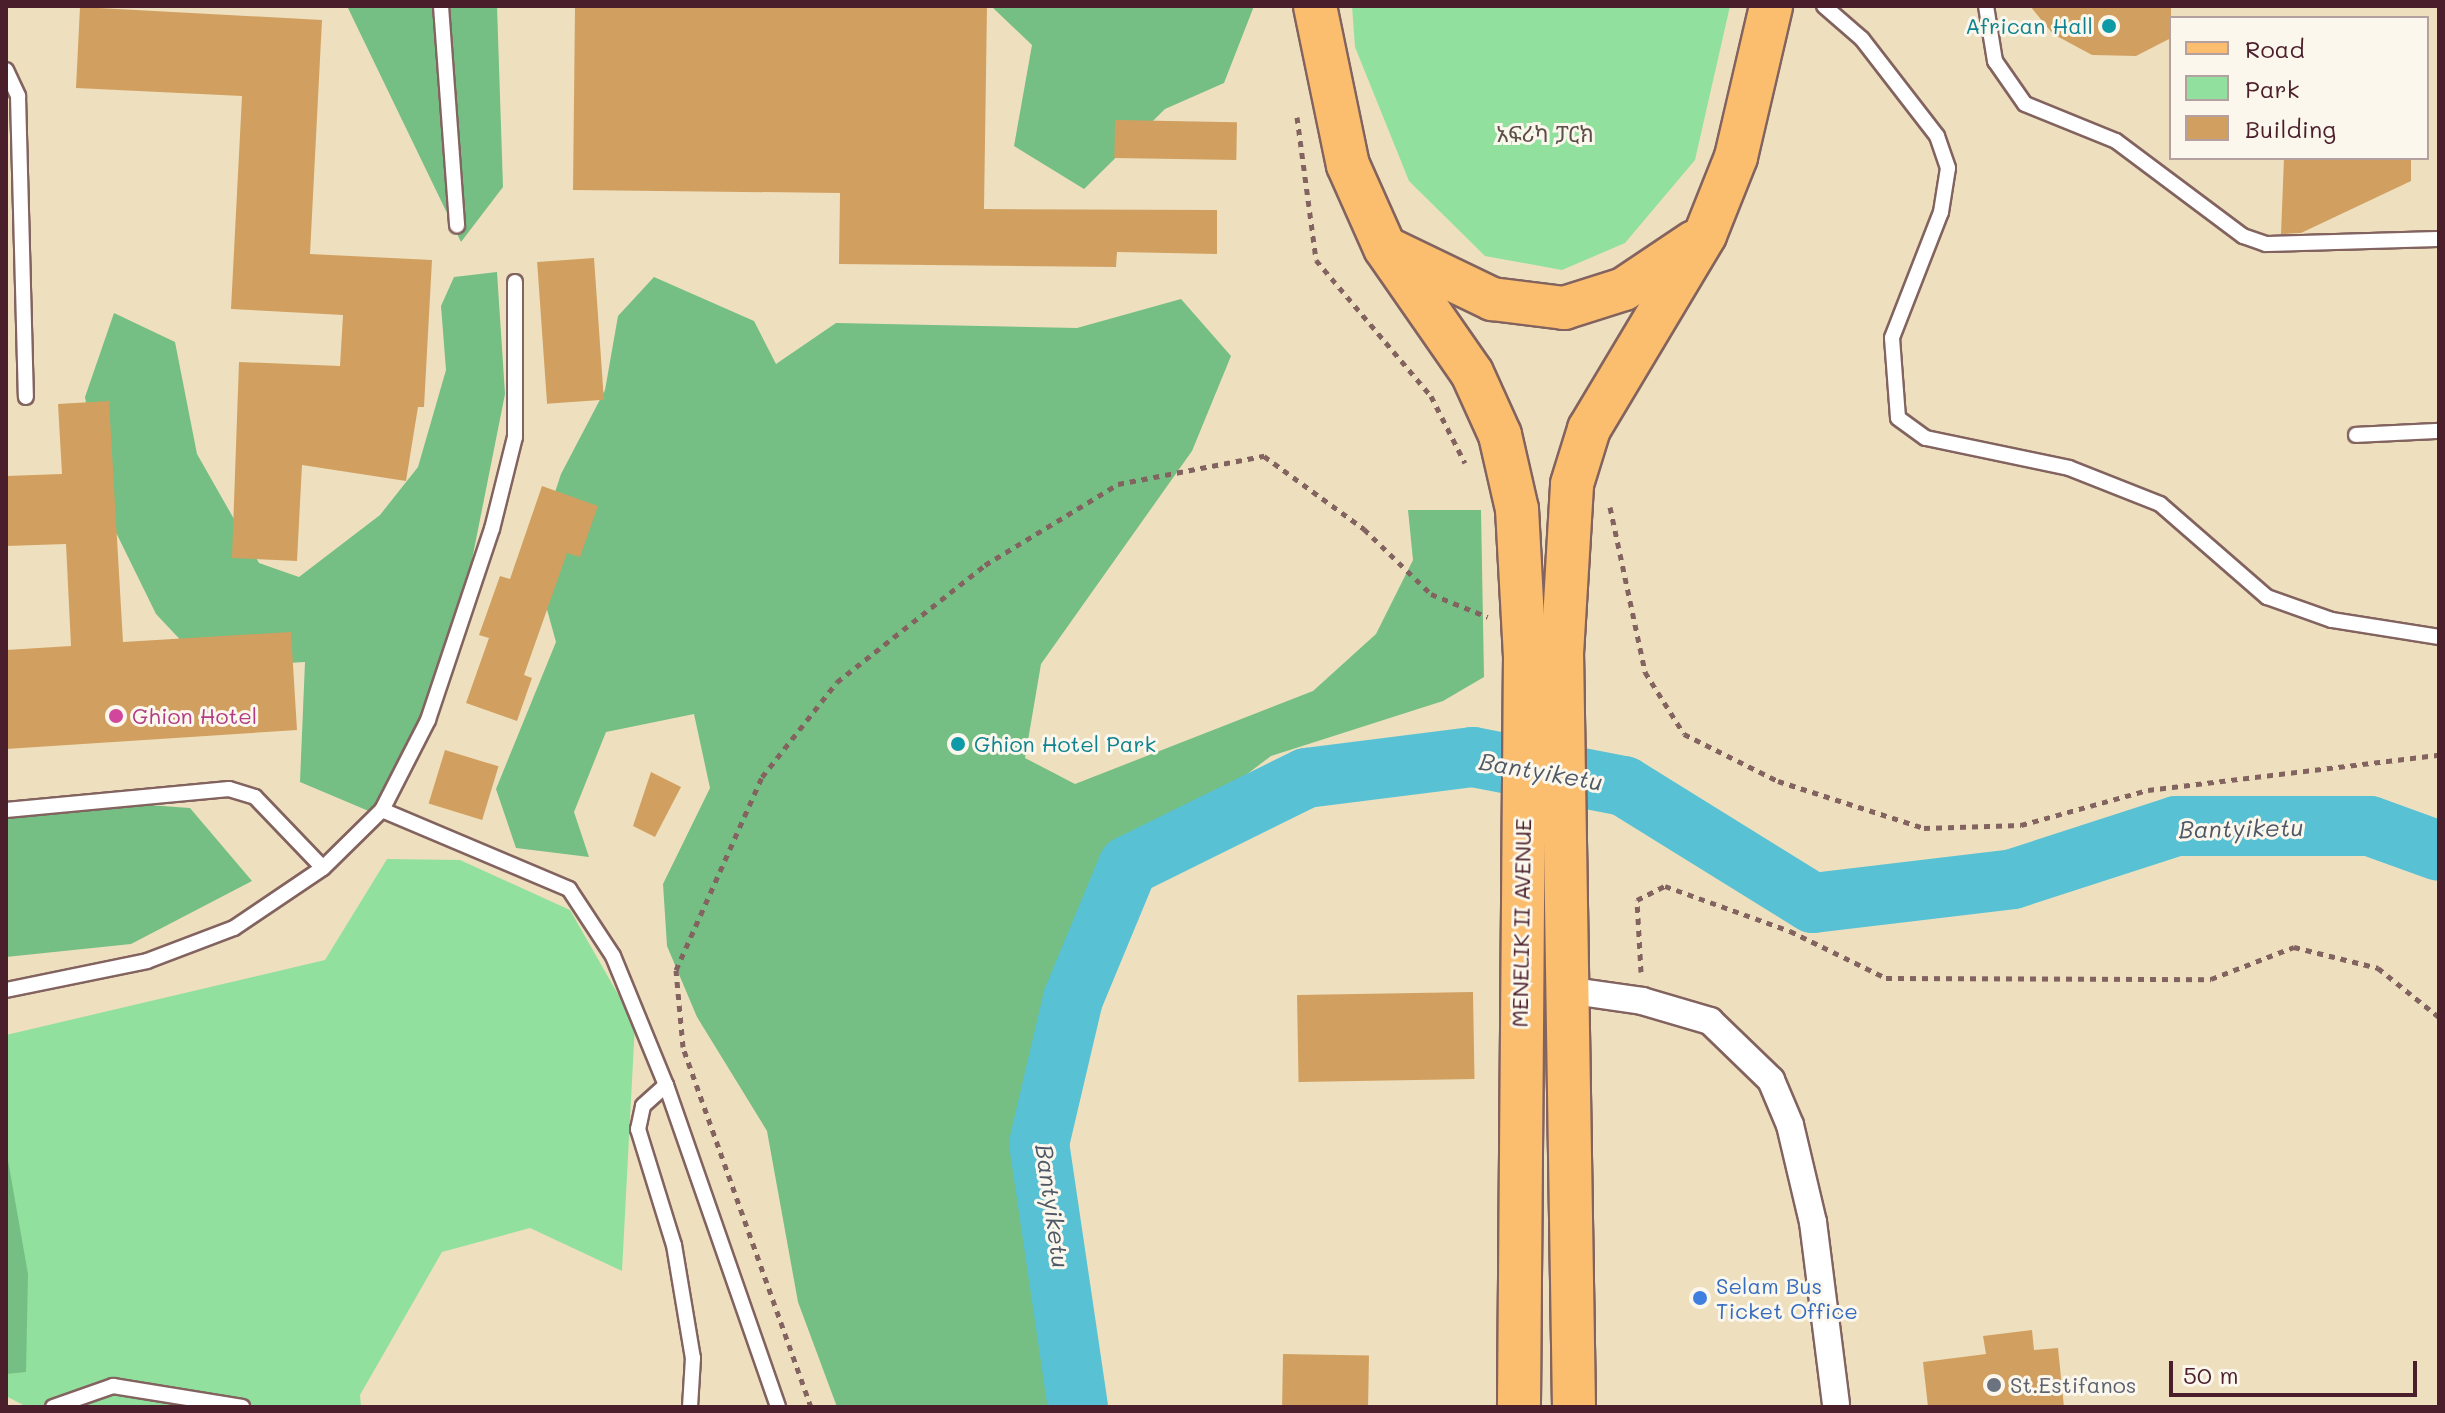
<!DOCTYPE html>
<html>
<head>
<meta charset="utf-8">
<style>
  body { margin:0 }
  #map { position:relative; width:2445px; height:1413px; overflow:hidden; background:#eee0bf; font-family:Mali,"Noto Sans Ethiopic",sans-serif }
  div>[style] { position:absolute }
  .green>* { inset:0; background:#92e09d }
  .forest>* { inset:0; background:#75be84 }
  .river>* { height:60px; margin:-30px; padding:0 30px; transform-origin:30px; border-radius:30px; background:#58c2d4 }
  .building>* { inset:0; background:#d1a060; transform-origin:0 0 }
  .path>* { height:5px; margin-top:-2.5px; transform-origin:0; background:repeating-linear-gradient(90deg,#83635f 0 6px,transparent 0 12px) }
  .roads { filter:drop-shadow(2px 0 #83635f) drop-shadow(-2px 0 #83635f) drop-shadow(0 2px #83635f) drop-shadow(0 -2px #83635f) }
  .lane>* { height:14px; margin:-7px; padding:0 7px; transform-origin:7px; border-radius:7px; background:#fff }
  .street>* { height:26px; margin:-13px; padding:0 13px; transform-origin:13px; border-radius:13px; background:#fff }
  .primary>* { height:42px; margin:-21px; padding:0 21px; transform-origin:21px; border-radius:21px; background:#fbbe6e }
  .dots>* { width:22px; height:22px; translate:-50% -50%; box-sizing:border-box; border:4px solid #fbf7ec; border-radius:50% }
  span { translate:-50% -50%; white-space:nowrap; text-align:center; line-height:1.15; -webkit-text-stroke:6px #fbf7ec; paint-order:stroke }
  .culture-label { font-size:22px; color:#0d838f }
  .right { translate:-100% -50%; text-align:right }
  .left { translate:0 -50%; text-align:left }
  .park-label { font-size:22px; color:#5c4f48 }
  .hotel-label { font-size:22px; color:#b23c85 }
  .street-label { font-size:22px; color:#4a1f2b }
  .shop-label { font-size:22px; color:#366cbe }
  .worship-label { font-size:22px; color:#5b616d }
  .water-label { font-size:24px; color:#4f5866; font-style:italic }
  .frame { position:absolute; inset:0; border:8px solid #4a1f2b; pointer-events:none }
  .legend { position:absolute; left:2169px; top:16px; width:260px; height:144px; box-sizing:border-box; background:#fbf7ec; border:2px solid #b4a19f; margin:0; padding:10px 14px; list-style:none; font-size:24px; color:#4a1f2b }
  .legend li { display:flex; align-items:center; gap:16px; height:40px }
  .legend b { width:40px; border:2px solid #b4a19f }
  .scale { position:absolute; left:2169px; top:1361px; width:248px; height:36px; box-sizing:border-box; border:4px solid #4a1f2b; border-top:0; padding-left:10px; font-size:24px; line-height:28px; white-space:nowrap; color:#4a1f2b; -webkit-text-stroke:6px #fbf7ec; paint-order:stroke }
</style>
</head>
<body>
<div id="map">
  <div class="green">
    <div style="clip-path:polygon(1352px 6px,1730px 6px,1695px 160px,1625px 243px,1562px 270px,1485px 256px,1409px 181px,1355px 47px)"></div>
    <div style="clip-path:polygon(387px 859px,460px 860px,570px 910px,635px 1024px,622px 1271px,530px 1228px,442px 1252px,360px 1395px,361px 1407px,27px 1407px,6px 1396px,6px 1035px,325px 960px)"></div>
  </div>
  <div class="forest">
    <div style="clip-path:polygon(347px 6px,497px 6px,503px 187px,461px 242px)"></div>
    <div style="clip-path:polygon(991px 6px,1254px 6px,1224px 83px,1165px 109px,1084px 189px,1014px 146px,1032px 45px)"></div>
    <div style="clip-path:polygon(497px 272px,505px 394px,461px 615px,424px 715px,371px 812px,300px 782px,305px 662px,207px 668px,156px 614px,105px 510px,85px 397px,114px 313px,175px 342px,197px 454px,259px 563px,299px 577px,380px 515px,418px 467px,446px 370px,441px 306px,454px 277px)"></div>
    <div style="clip-path:polygon(654px 277px,754px 321px,776px 364px,836px 323px,1077px 328px,1181px 299px,1231px 356px,1192px 451px,1041px 664px,1025px 758px,1075px 784px,1313px 691px,1376px 634px,1413px 560px,1408px 510px,1481px 510px,1484px 677px,1443px 701px,1271px 756px,1162px 838px,1083px 942px,1058px 1085px,1074px 1214px,1072px 1407px,837px 1407px,798px 1302px,767px 1131px,697px 1017px,667px 946px,663px 884px,710px 788px,694px 714px,606px 732px,574px 812px,589px 857px,516px 848px,496px 789px,556px 642px,533px 559px,561px 474px,605px 390px,618px 316px)"></div>
    <div style="clip-path:polygon(106px 802px,190px 808px,252px 881px,131px 944px,6px 957px,6px 803px)"></div>
    <div style="clip-path:polygon(6px 1149px,28px 1274px,26px 1372px,6px 1374px)"></div>
  </div>
  <div class="river">
    <div style="left:1078px;top:1407px;width:266px;rotate:-98.4deg"></div>
    <div style="left:1039px;top:1144px;width:149px;rotate:-76.8deg"></div>
    <div style="left:1073px;top:999px;width:144px;rotate:-67.5deg"></div>
    <div style="left:1128px;top:866px;width:199px;rotate:-26.3deg"></div>
    <div style="left:1306px;top:778px;width:168px;rotate:-7.2deg"></div>
    <div style="left:1473px;top:757px;width:154px;rotate:10.9deg"></div>
    <div style="left:1624px;top:786px;width:222px;rotate:31.8deg"></div>
    <div style="left:1813px;top:903px;width:201px;rotate:-6.8deg"></div>
    <div style="left:2013px;top:879px;width:171px;rotate:-18deg"></div>
    <div style="left:2176px;top:826px;width:194px"></div>
    <div style="left:2370px;top:826px;width:73px;rotate:19.9deg"></div>
  </div>
  <div class="building">
    <div style="clip-path:polygon(575px 6px,987px 6px,984px 209px,1217px 210px,1217px 254px,1117px 252px,1116px 267px,839px 264px,840px 193px,573px 190px)"></div>
    <div style="clip-path:polygon(2030px 6px,2171px 6px,2171px 38px,2136px 56px,2092px 55px,2053px 34px)"></div>
    <div style="clip-path:polygon(80px 7px,322px 20px,310px 254px,432px 260px,424px 407px,418px 407px,406px 481px,302px 465px,297px 561px,232px 558px,239px 362px,340px 366px,343px 315px,231px 309px,242px 96px,76px 88px)"></div>
    <div style="left:1115px;top:120px;width:122px;height:38px;rotate:1deg"></div>
    <div style="clip-path:polygon(2284px 158px,2411px 158px,2411px 181px,2301px 233px,2281px 234px)"></div>
    <div style="left:594px;top:258px;width:142px;height:57px;rotate:86deg"></div>
    <div style="clip-path:polygon(109px 401px,123px 642px,291px 632px,297px 730px,6px 749px,6px 650px,71px 646px,66px 544px,6px 546px,6px 476px,62px 474px,58px 404px)"></div>
    <div style="clip-path:polygon(542px 486px,598px 506px,580px 557px,567px 553px,524px 675px,532px 678px,517px 721px,466px 703px,489px 638px,479px 635px,500px 576px,510px 579px)"></div>
    <div style="left:445px;top:750px;width:56px;height:56px;rotate:17deg"></div>
    <div style="clip-path:polygon(651px 772px,681px 787px,655px 837px,633px 826px)"></div>
    <div style="left:1473px;top:992px;width:87px;height:176px;rotate:89deg"></div>
    <div style="clip-path:polygon(2032px 1330px,2034px 1350px,2058px 1348px,2064px 1407px,1928px 1407px,1923px 1362px,1986px 1354px,1983px 1336px)"></div>
    <div style="left:1283px;top:1354px;width:86px;height:53px;rotate:1deg"></div>
  </div>
  <div class="path">
    <div style="left:1297px;top:117px;width:144px;rotate:82.4deg"></div>
    <div style="left:1316px;top:260px;width:178px;rotate:49.8deg"></div>
    <div style="left:1431px;top:396px;width:75px;rotate:63.1deg"></div>
    <div style="left:1610px;top:507px;width:169px;rotate:78deg"></div>
    <div style="left:1645px;top:672px;width:73px;rotate:57.8deg"></div>
    <div style="left:1684px;top:734px;width:105px;rotate:26.6deg"></div>
    <div style="left:1778px;top:781px;width:153px;rotate:17.8deg"></div>
    <div style="left:1924px;top:828px;width:97px;rotate:-1.8deg"></div>
    <div style="left:2021px;top:825px;width:132px;rotate:-15.4deg"></div>
    <div style="left:2148px;top:790px;width:293px;rotate:-6.9deg"></div>
    <div style="left:1641px;top:972px;width:72px;rotate:-93.2deg"></div>
    <div style="left:1637px;top:900px;width:31px;rotate:-27deg"></div>
    <div style="left:1665px;top:886px;width:133px;rotate:19.8deg"></div>
    <div style="left:1790px;top:931px;width:107px;rotate:26.1deg"></div>
    <div style="left:1886px;top:978px;width:325px;rotate:0.2deg"></div>
    <div style="left:2211px;top:979px;width:89px;rotate:-21.1deg"></div>
    <div style="left:2294px;top:947px;width:87px;rotate:14deg"></div>
    <div style="left:2378px;top:968px;width:78px;rotate:38.8deg"></div>
    <div style="left:811px;top:1407px;width:382px;rotate:-109.6deg"></div>
    <div style="left:683px;top:1047px;width:77px;rotate:-95.2deg"></div>
    <div style="left:676px;top:970px;width:211px;rotate:-66deg"></div>
    <div style="left:762px;top:777px;width:121px;rotate:-51.7deg"></div>
    <div style="left:837px;top:682px;width:189px;rotate:-38.3deg"></div>
    <div style="left:985px;top:565px;width:156px;rotate:-31.3deg"></div>
    <div style="left:1118px;top:484px;width:149px;rotate:-10.9deg"></div>
    <div style="left:1264px;top:456px;width:124px;rotate:36.1deg"></div>
    <div style="left:1364px;top:529px;width:93px;rotate:44.1deg"></div>
    <div style="left:1431px;top:594px;width:61px;rotate:22deg"></div>
  </div>
  <div class="roads">
    <div class="lane">
      <div style="left:441px;top:6px;width:220px;rotate:85.8deg"></div>
      <div style="left:1824px;top:6px;width:50px;rotate:41deg"></div>
      <div style="left:1862px;top:39px;width:123px;rotate:52.3deg"></div>
      <div style="left:1937px;top:136px;width:34px;rotate:71deg"></div>
      <div style="left:1948px;top:168px;width:45px;rotate:99deg"></div>
      <div style="left:1941px;top:212px;width:135px;rotate:111.3deg"></div>
      <div style="left:1892px;top:338px;width:80px;rotate:85.7deg"></div>
      <div style="left:1898px;top:418px;width:34px;rotate:36deg"></div>
      <div style="left:1926px;top:438px;width:146px;rotate:11.8deg"></div>
      <div style="left:2069px;top:468px;width:98px;rotate:21.6deg"></div>
      <div style="left:2160px;top:504px;width:142px;rotate:41deg"></div>
      <div style="left:2267px;top:597px;width:69px;rotate:19.5deg"></div>
      <div style="left:2332px;top:620px;width:108px;rotate:9deg"></div>
      <div style="left:1986px;top:6px;width:56px;rotate:80.7deg"></div>
      <div style="left:1995px;top:61px;width:52px;rotate:55.1deg"></div>
      <div style="left:2025px;top:104px;width:98px;rotate:22.1deg"></div>
      <div style="left:2116px;top:141px;width:159px;rotate:36.8deg"></div>
      <div style="left:2243px;top:236px;width:24px;rotate:19deg"></div>
      <div style="left:2266px;top:244px;width:173px;rotate:-1.7deg"></div>
      <div style="left:6px;top:70px;width:29px;rotate:65deg"></div>
      <div style="left:18px;top:96px;width:301px;rotate:88.5deg"></div>
      <div style="left:2356px;top:435px;width:83px;rotate:-2.8deg"></div>
      <div style="left:6px;top:810px;width:224px;rotate:-5.4deg"></div>
      <div style="left:229px;top:789px;width:27px;rotate:17deg"></div>
      <div style="left:255px;top:797px;width:98px;rotate:46.2deg"></div>
      <div style="left:382px;top:810px;width:203px;rotate:22.9deg"></div>
      <div style="left:569px;top:889px;width:80px;rotate:56.7deg"></div>
      <div style="left:613px;top:956px;width:139px;rotate:67.7deg"></div>
      <div style="left:666px;top:1085px;width:341px;rotate:70.8deg"></div>
      <div style="left:6px;top:990px;width:144px;rotate:-11.6deg"></div>
      <div style="left:147px;top:961px;width:93px;rotate:-20.8deg"></div>
      <div style="left:234px;top:928px;width:107px;rotate:-34deg"></div>
      <div style="left:323px;top:868px;width:83px;rotate:-44.5deg"></div>
      <div style="left:382px;top:810px;width:101px;rotate:-62.9deg"></div>
      <div style="left:428px;top:720px;width:201px;rotate:-71.5deg"></div>
      <div style="left:492px;top:529px;width:95px;rotate:-76deg"></div>
      <div style="left:515px;top:437px;width:155px;rotate:-90deg"></div>
      <div style="left:666px;top:1085px;width:31px;rotate:138deg"></div>
      <div style="left:643px;top:1106px;width:24px;rotate:102deg"></div>
      <div style="left:638px;top:1129px;width:121px;rotate:72.8deg"></div>
      <div style="left:674px;top:1245px;width:115px;rotate:80.5deg"></div>
      <div style="left:693px;top:1358px;width:49px;rotate:93.5deg"></div>
      <div style="left:53px;top:1407px;width:64px;rotate:-19.3deg"></div>
      <div style="left:113px;top:1386px;width:131px;rotate:9.2deg"></div>
    </div>
    <div class="street">
      <div style="left:1566px;top:990px;width:77px;rotate:8.2deg"></div>
      <div style="left:1642px;top:1001px;width:71px;rotate:16.4deg"></div>
      <div style="left:1710px;top:1021px;width:85px;rotate:44deg"></div>
      <div style="left:1771px;top:1080px;width:49px;rotate:67.1deg"></div>
      <div style="left:1790px;top:1125px;width:100px;rotate:76.7deg"></div>
      <div style="left:1813px;top:1222px;width:183px;rotate:82.8deg"></div>
    </div>
    <div class="primary">
      <div style="left:1315px;top:6px;width:162px;rotate:78.3deg"></div>
      <div style="left:1348px;top:165px;width:91px;rotate:66deg"></div>
      <div style="left:1385px;top:248px;width:152px;rotate:55.2deg"></div>
      <div style="left:1472px;top:373px;width:68px;rotate:65.7deg"></div>
      <div style="left:1500px;top:435px;width:76px;rotate:77.1deg"></div>
      <div style="left:1517px;top:509px;width:146px;rotate:86.9deg"></div>
      <div style="left:1525px;top:655px;width:752px;rotate:90.46deg"></div>
      <div style="left:1386px;top:248px;width:118px;rotate:25.7deg"></div>
      <div style="left:1492px;top:299px;width:73px;rotate:7.1deg"></div>
      <div style="left:1564px;top:308px;width:63px;rotate:-17.6deg"></div>
      <div style="left:1624px;top:289px;width:84px;rotate:-33.9deg"></div>
      <div style="left:1574px;top:1407px;width:753px;rotate:-90.91deg"></div>
      <div style="left:1562px;top:654px;width:170px;rotate:-86.6deg"></div>
      <div style="left:1572px;top:484px;width:58px;rotate:-72.8deg"></div>
      <div style="left:1589px;top:429px;width:226px;rotate:-59.1deg"></div>
      <div style="left:1705px;top:235px;width:84px;rotate:-68.3deg"></div>
      <div style="left:1736px;top:157px;width:155px;rotate:-76.9deg"></div>
    </div>
  </div>
  <div class="dots">
    <div style="left:2109px;top:26px;background:#0f9aa8"></div>
    <div style="left:116px;top:716px;background:#d1479c"></div>
    <div style="left:958px;top:744px;background:#0f9aa8"></div>
    <div style="left:1700px;top:1298px;background:#3f7fe0"></div>
    <div style="left:1994px;top:1385px;background:#6b7280"></div>
  </div>
  <div class="culture-label">
    <span class="right" style="left:2093px;top:26px">African Hall</span>
    <span class="left" style="left:974px;top:744px">Ghion Hotel Park</span>
  </div>
  <div class="park-label">
    <span style="left:1545px;top:134px">አፍሪካ ፓርክ</span>
  </div>
  <div class="hotel-label">
    <span class="left" style="left:132px;top:716px">Ghion Hotel</span>
  </div>
  <div class="street-label">
    <span style="left:1521px;top:923px;rotate:-89deg">MENELIK II AVENUE</span>
  </div>
  <div class="shop-label">
    <span class="left" style="left:1716px;top:1298px">Selam Bus<br>Ticket Office</span>
  </div>
  <div class="worship-label">
    <span class="left" style="left:2010px;top:1385px">St.Estifanos</span>
  </div>
  <div class="water-label">
    <span style="left:1541px;top:771px;rotate:10deg">Bantyiketu</span>
    <span style="left:2241px;top:828px;rotate:-1deg">Bantyiketu</span>
    <span style="left:1053px;top:1206px;rotate:82deg">Bantyiketu</span>
  </div>
  <div class="frame"></div>
  <ul class="legend">
  <li><b style="height:10px;background:#fbbe6e"></b>Road</li>
  <li><b style="height:22px;background:#92e09d"></b>Park</li>
  <li><b style="height:22px;background:#d1a060"></b>Building</li>
  </ul>
  <div class="scale">50 m</div>
</div>
</body>
</html>
